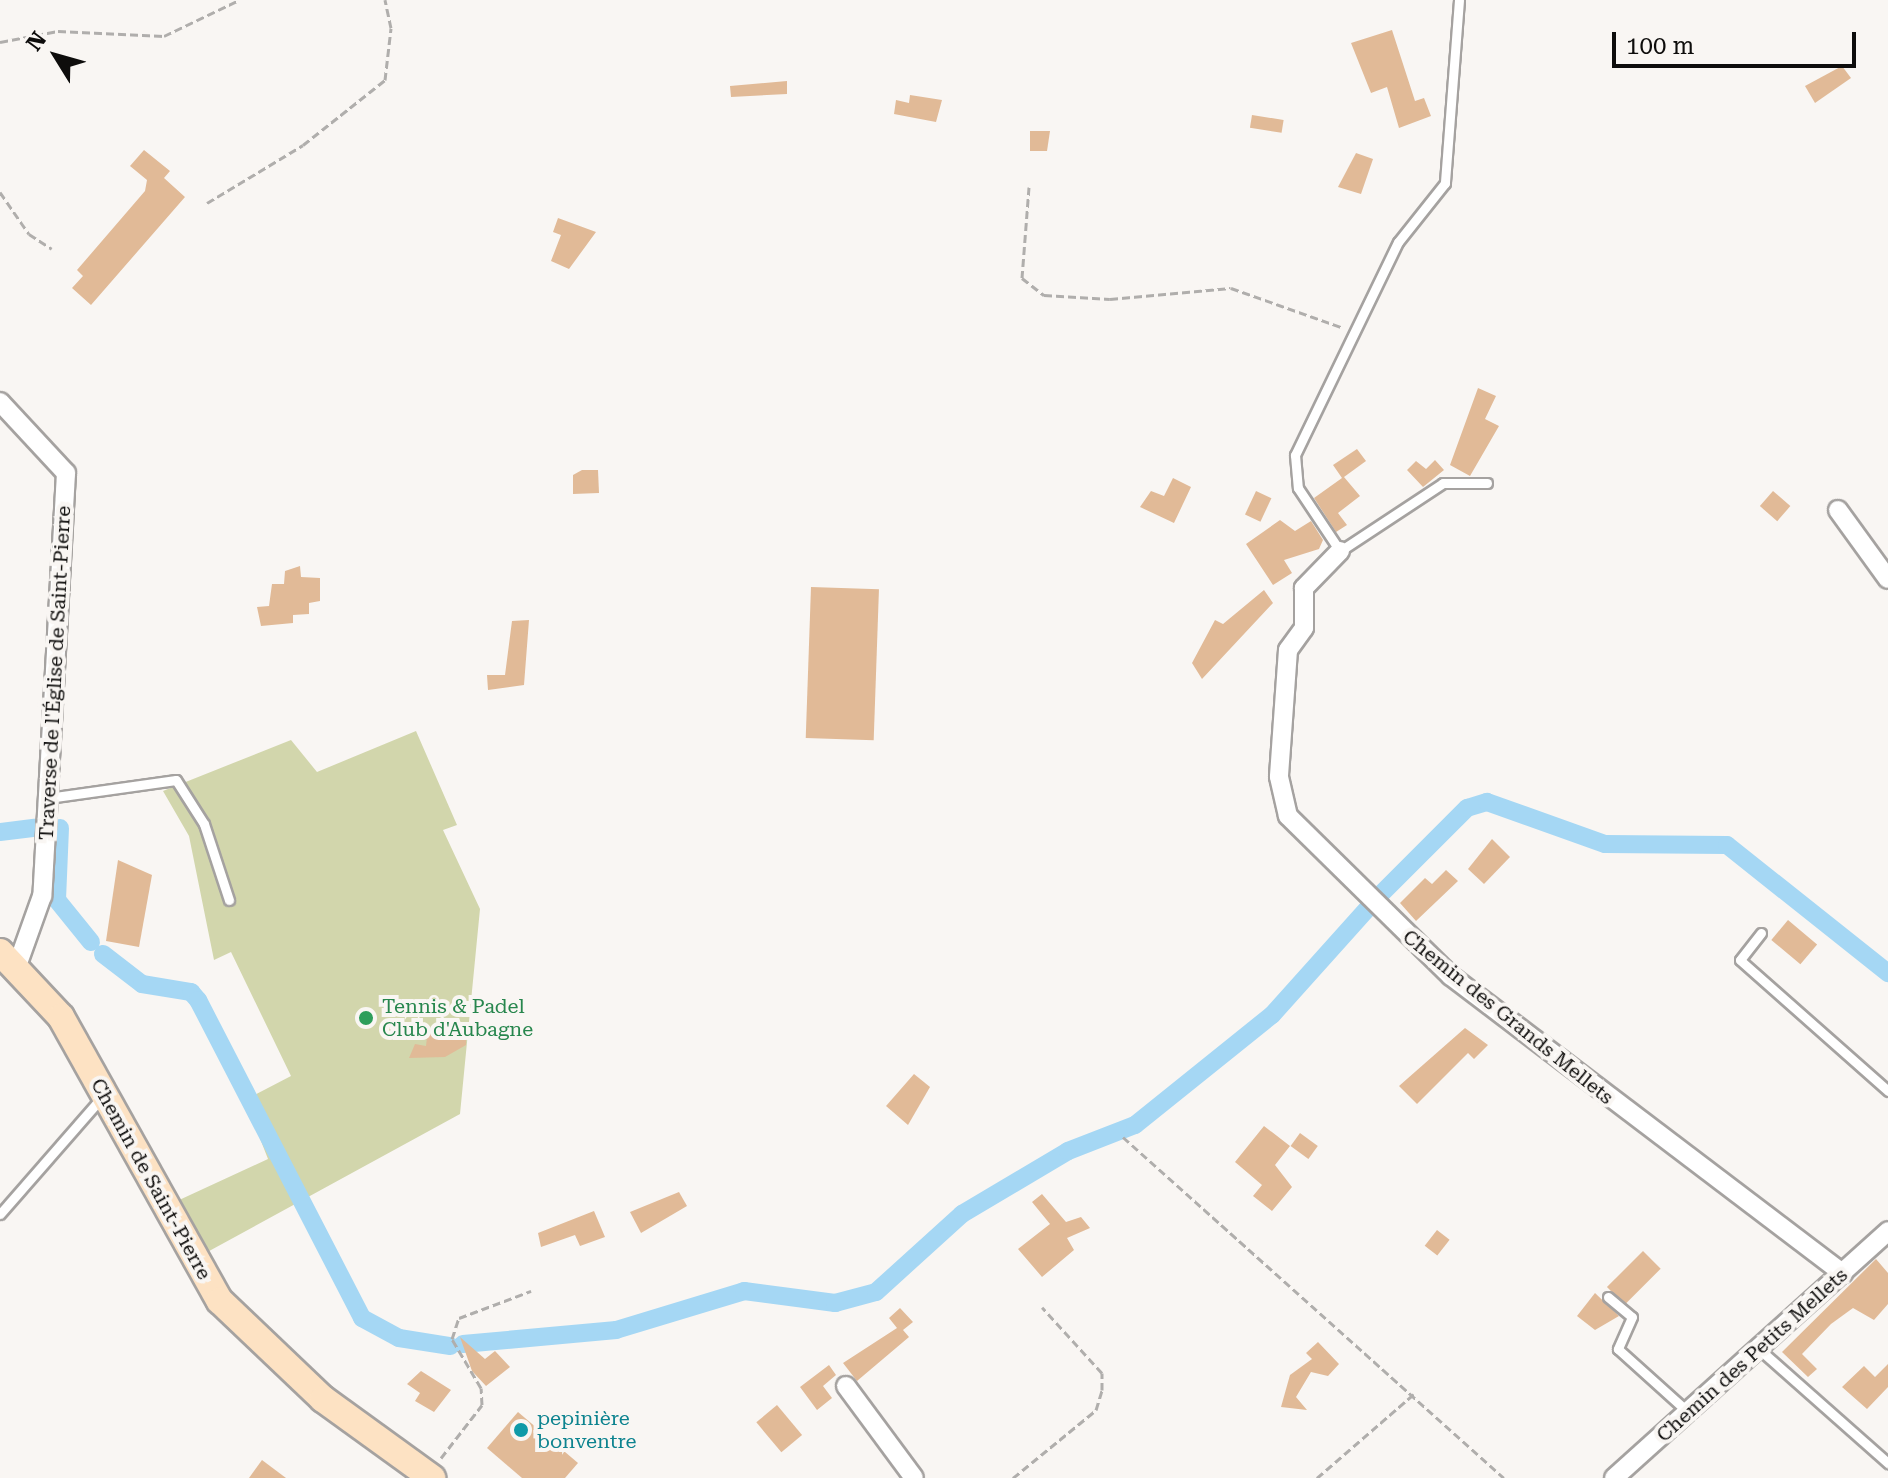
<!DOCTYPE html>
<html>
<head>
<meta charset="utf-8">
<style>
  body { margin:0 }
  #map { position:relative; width:1888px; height:1478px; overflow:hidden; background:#f9f6f3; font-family:"Roboto Serif",serif }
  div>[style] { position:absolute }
  .green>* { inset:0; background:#d2d6ac }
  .canal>* { height:18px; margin:-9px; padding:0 9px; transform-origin:9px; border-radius:9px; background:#a5d7f4 }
  .building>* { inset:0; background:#e1ba97; transform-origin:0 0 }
  .path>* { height:3px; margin-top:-1.5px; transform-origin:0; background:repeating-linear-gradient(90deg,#b0aeac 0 8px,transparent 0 12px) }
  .roads { filter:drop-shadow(2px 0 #a5a2a0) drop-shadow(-2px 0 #a5a2a0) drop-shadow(0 2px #a5a2a0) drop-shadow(0 -2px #a5a2a0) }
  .lane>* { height:9px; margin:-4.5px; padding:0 4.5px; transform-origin:4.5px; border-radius:4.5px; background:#fff }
  .street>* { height:18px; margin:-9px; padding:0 9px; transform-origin:9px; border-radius:9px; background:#fff }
  .secondary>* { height:26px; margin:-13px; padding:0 13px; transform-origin:13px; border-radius:13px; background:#fde2c3 }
  .dots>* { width:22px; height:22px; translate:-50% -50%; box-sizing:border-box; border:4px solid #f9f6f3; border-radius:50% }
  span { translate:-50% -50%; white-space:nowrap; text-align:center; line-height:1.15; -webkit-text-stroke:8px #f9f6f3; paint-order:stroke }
  .street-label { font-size:20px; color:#0e0d0c }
  .leisure-label { font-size:20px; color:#27864d }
  .left { translate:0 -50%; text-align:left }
  .culture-label { font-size:20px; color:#0d838f }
  .north { position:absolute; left:16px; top:16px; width:80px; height:80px; -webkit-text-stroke:6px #f9f6f3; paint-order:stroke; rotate:307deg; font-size:22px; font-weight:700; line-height:32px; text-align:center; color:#0e0d0c }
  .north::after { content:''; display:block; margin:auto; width:28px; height:36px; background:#0e0d0c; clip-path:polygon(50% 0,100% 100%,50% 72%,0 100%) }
  .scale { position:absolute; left:1612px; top:32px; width:244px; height:36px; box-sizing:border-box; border:4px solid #0e0d0c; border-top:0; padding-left:10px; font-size:24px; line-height:28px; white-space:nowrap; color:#0e0d0c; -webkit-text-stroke:6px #f9f6f3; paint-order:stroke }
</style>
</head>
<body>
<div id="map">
  <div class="green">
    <div style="clip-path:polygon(416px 731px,457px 825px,443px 830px,480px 909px,460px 1114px,200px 1256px,177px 1201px,268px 1159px,245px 1100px,291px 1076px,231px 952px,214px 960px,189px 836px,163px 791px,291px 740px,317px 772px)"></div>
  </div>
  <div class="canal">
    <div style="left:60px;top:828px;width:72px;rotate:92.4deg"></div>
    <div style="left:57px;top:900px;width:54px;rotate:51deg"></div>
    <div style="left:0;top:832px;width:35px;rotate:-7deg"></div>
    <div style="left:1374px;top:901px;width:132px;rotate:-45deg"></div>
    <div style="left:1467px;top:808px;width:21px;rotate:-17deg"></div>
    <div style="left:1487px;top:802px;width:125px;rotate:19.6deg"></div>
    <div style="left:1605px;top:844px;width:122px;rotate:0.5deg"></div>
    <div style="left:1727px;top:845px;width:206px;rotate:38.5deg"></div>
    <div style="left:103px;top:954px;width:49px;rotate:37.6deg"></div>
    <div style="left:142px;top:984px;width:50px;rotate:9.3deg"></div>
    <div style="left:191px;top:992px;width:11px;rotate:49deg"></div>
    <div style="left:198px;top:1000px;width:358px;rotate:62.7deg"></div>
    <div style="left:362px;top:1318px;width:42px;rotate:28.4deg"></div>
    <div style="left:399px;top:1338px;width:52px;rotate:8.9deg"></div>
    <div style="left:463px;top:1344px;width:154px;rotate:-5.2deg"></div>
    <div style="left:616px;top:1330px;width:134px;rotate:-16.9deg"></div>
    <div style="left:744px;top:1291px;width:92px;rotate:7.5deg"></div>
    <div style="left:835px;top:1303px;width:42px;rotate:-15deg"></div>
    <div style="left:876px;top:1292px;width:116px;rotate:-42.2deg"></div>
    <div style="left:962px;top:1214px;width:123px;rotate:-30.7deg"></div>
    <div style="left:1068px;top:1151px;width:72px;rotate:-21.2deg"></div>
    <div style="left:1135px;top:1125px;width:176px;rotate:-38.8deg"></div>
    <div style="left:1272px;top:1015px;width:142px;rotate:-48.1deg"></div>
  </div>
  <div class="building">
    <div style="clip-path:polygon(1392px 30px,1415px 101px,1424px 98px,1431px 116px,1399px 128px,1387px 87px,1371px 93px,1351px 43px)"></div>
    <div style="clip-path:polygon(1842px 66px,1851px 78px,1815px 103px,1805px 86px)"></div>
    <div style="clip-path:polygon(787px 81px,787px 94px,731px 97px,730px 86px)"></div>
    <div style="clip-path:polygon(910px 95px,942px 100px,936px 122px,894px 114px,896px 100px,909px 103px)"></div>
    <div style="left:1252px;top:115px;width:32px;height:13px;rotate:9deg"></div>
    <div style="clip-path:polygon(1030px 131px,1050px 131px,1047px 151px,1030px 151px)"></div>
    <div style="clip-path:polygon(144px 150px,170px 171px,164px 178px,185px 197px,91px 305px,72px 288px,83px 276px,77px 270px,145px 191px,147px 180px,130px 166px)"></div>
    <div style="clip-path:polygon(1356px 153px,1373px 159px,1361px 194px,1338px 187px)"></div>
    <div style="clip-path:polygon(558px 218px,596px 232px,569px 269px,551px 261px,561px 235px,553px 232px)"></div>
    <div style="clip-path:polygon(1478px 388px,1496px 396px,1485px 419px,1499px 426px,1470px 476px,1450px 465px)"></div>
    <div style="clip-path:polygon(1357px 449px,1366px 461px,1344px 477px,1360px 496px,1338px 513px,1347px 525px,1336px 532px,1314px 498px,1342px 478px,1333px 465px)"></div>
    <div style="clip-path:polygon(1435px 460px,1444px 470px,1423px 487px,1407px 470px,1416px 461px,1426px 469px)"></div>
    <div style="clip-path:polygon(582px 470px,598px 470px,599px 493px,573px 494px,573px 475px)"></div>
    <div style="clip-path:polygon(1173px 478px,1191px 487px,1174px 523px,1140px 507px,1151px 491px,1164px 496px)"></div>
    <div style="left:1256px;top:491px;width:17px;height:26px;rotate:25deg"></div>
    <div style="left:1773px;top:491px;width:23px;height:20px;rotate:41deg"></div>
    <div style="clip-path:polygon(1280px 520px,1295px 531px,1311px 521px,1323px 540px,1319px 549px,1284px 560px,1292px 573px,1273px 585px,1246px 544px)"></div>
    <div style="clip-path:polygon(300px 566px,301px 577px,320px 578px,320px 601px,309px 603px,309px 614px,293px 615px,293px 623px,261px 626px,257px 607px,269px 606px,272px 584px,284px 584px,285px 571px)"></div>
    <div style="left:811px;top:587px;width:68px;height:151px;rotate:2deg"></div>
    <div style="clip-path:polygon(1264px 590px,1273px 603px,1202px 679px,1192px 663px,1215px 620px,1223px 624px)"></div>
    <div style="clip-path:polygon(529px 620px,524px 685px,488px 690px,487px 675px,505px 675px,512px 621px)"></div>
    <div style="clip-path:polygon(1492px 839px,1510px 857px,1484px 884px,1468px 869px)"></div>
    <div style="clip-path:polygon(118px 860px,152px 875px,139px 947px,106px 941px)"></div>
    <div style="clip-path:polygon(1446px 870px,1458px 881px,1416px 921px,1400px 903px,1425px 878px,1432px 884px)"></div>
    <div style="left:1788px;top:920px;width:38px;height:26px;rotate:40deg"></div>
    <div style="clip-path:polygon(447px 1022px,466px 1024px,466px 1045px,445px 1057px,409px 1058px,415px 1044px,426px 1046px,428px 1029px)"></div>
    <div style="clip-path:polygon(1465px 1028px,1488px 1045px,1474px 1059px,1468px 1053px,1417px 1104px,1399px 1086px)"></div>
    <div style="clip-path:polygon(914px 1074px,930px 1087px,908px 1125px,886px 1106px)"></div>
    <div style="clip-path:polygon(1264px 1126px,1290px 1146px,1275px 1165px,1292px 1187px,1272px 1211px,1253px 1196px,1262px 1185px,1235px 1162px)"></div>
    <div style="left:1300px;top:1133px;width:22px;height:16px;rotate:36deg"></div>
    <div style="clip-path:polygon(679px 1192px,687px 1206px,641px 1233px,630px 1212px)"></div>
    <div style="clip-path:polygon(1042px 1194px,1066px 1222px,1081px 1217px,1090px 1228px,1067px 1238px,1074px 1250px,1042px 1277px,1018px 1249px,1050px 1224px,1032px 1202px)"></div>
    <div style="clip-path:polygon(594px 1211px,605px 1237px,580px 1246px,575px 1235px,541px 1247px,538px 1233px)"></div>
    <div style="left:1437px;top:1230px;width:16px;height:20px;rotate:38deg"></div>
    <div style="left:1643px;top:1251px;width:25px;height:51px;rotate:45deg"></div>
    <div style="clip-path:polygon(1876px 1259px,1888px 1273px,1888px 1304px,1874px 1320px,1853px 1308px,1831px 1324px,1802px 1354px,1817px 1369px,1808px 1377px,1782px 1352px)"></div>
    <div style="clip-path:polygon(1595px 1293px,1619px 1316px,1595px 1330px,1577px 1316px)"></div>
    <div style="clip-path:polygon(900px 1308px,913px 1322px,903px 1330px,909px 1337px,857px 1381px,843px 1363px,897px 1328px,889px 1318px)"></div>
    <div style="clip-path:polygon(460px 1337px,485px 1359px,495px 1351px,510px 1367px,486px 1386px,472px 1371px)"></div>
    <div style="clip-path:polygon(1318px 1342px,1339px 1364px,1328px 1376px,1311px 1372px,1296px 1397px,1307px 1410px,1281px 1407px,1290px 1375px,1312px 1359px,1306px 1353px)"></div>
    <div style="clip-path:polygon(1888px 1364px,1888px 1387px,1867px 1409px,1842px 1387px,1864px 1366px,1875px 1377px)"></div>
    <div style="clip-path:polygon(829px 1365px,836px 1375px,823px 1386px,832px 1398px,817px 1410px,800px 1387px)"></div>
    <div style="clip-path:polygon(421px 1371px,451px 1390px,434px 1412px,415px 1401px,420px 1393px,407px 1384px)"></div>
    <div style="left:777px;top:1405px;width:39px;height:27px;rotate:50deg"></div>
    <div style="clip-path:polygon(518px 1412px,578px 1463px,565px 1478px,522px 1478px,487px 1448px)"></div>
    <div style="clip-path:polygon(262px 1460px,286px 1478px,249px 1478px)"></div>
  </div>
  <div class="path">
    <div style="left:0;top:42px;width:59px;rotate:-10.7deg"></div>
    <div style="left:58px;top:31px;width:106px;rotate:2.7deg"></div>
    <div style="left:164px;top:36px;width:83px;rotate:-25.6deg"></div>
    <div style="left:1029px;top:187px;width:91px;rotate:94.4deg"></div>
    <div style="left:1022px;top:278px;width:28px;rotate:38deg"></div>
    <div style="left:1044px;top:295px;width:66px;rotate:3.5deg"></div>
    <div style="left:1110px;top:299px;width:121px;rotate:-5.2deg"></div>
    <div style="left:1231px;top:288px;width:117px;rotate:19.5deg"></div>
    <div style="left:0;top:192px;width:51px;rotate:55.4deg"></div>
    <div style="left:29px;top:234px;width:27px;rotate:33deg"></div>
    <div style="left:207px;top:203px;width:112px;rotate:-31.1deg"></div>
    <div style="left:303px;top:145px;width:105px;rotate:-38.4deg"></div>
    <div style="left:385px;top:80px;width:52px;rotate:-83.4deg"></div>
    <div style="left:391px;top:28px;width:29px;rotate:-102deg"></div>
    <div style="left:1123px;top:1137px;width:511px;rotate:41.83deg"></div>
    <div style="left:441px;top:1458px;width:67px;rotate:-52.3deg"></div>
    <div style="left:482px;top:1405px;width:17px;rotate:-93deg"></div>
    <div style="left:481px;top:1388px;width:57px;rotate:-120.6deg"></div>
    <div style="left:452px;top:1339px;width:22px;rotate:-72deg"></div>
    <div style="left:459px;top:1318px;width:77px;rotate:-20.6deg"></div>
    <div style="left:1013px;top:1478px;width:107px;rotate:-39.3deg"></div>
    <div style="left:1096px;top:1410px;width:21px;rotate:-73deg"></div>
    <div style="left:1102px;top:1390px;width:17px;rotate:-90deg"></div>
    <div style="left:1102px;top:1373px;width:89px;rotate:-132.3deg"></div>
    <div style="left:1317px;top:1478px;width:128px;rotate:-40.9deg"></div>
  </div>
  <div class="roads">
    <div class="lane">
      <div style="left:1459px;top:0;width:184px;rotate:94.4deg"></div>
      <div style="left:1445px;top:183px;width:75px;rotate:128.5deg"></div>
      <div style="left:1398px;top:242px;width:237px;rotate:115.8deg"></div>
      <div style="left:1295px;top:455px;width:33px;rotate:85deg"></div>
      <div style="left:1298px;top:488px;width:76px;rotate:56.3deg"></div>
      <div style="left:1340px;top:551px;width:123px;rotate:-33.4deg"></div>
      <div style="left:1443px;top:483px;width:44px"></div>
      <div style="left:48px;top:798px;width:129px;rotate:-8deg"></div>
      <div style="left:176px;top:780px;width:52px;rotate:57.5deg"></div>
      <div style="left:204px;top:824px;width:80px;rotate:71.8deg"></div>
      <div style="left:1761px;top:933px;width:34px;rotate:128deg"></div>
      <div style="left:1740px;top:960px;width:198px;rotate:41.5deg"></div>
      <div style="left:0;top:1214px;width:157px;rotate:-48.9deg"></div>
      <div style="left:1608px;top:1297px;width:31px;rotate:40deg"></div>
      <div style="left:1632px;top:1317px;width:35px;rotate:114deg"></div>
      <div style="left:1618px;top:1349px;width:94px;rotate:42deg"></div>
      <div style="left:1758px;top:1348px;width:174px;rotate:41.5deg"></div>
    </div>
    <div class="street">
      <div style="left:0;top:402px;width:97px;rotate:47.1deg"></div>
      <div style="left:66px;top:473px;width:424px;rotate:93.2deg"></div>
      <div style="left:42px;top:896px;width:74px;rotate:109.7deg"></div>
      <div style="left:1838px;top:510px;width:85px;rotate:54.1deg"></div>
      <div style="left:1340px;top:551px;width:52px;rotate:134.2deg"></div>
      <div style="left:1304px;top:588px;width:40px;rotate:90deg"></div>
      <div style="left:1304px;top:628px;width:27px;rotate:126deg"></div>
      <div style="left:1288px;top:650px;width:127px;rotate:94.1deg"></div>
      <div style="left:1279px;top:777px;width:40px;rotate:77deg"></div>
      <div style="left:1288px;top:816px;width:228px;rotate:44.5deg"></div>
      <div style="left:1451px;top:976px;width:492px;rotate:37.2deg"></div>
      <div style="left:846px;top:1386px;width:114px;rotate:53.5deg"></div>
      <div style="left:1614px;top:1478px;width:369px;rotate:-42deg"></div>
    </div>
    <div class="secondary">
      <div style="left:0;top:952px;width:89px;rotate:46.8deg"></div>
      <div style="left:61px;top:1017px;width:325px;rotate:60.8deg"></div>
      <div style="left:220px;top:1301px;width:142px;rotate:43.6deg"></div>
      <div style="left:323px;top:1399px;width:135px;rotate:35.9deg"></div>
    </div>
  </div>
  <div class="dots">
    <div style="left:366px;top:1018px;background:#2e9e5b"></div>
    <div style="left:521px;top:1430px;background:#0f9aa8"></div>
  </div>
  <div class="street-label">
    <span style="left:55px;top:673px;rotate:-87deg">Traverse de l'Église de Saint-Pierre</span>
    <span style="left:1508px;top:1017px;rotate:39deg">Chemin des Grands Mellets</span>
    <span style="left:151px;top:1179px;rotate:61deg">Chemin de Saint-Pierre</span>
    <span style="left:1752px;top:1355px;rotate:-42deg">Chemin des Petits Mellets</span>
  </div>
  <div class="leisure-label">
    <span class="left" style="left:382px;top:1018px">Tennis &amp; Padel<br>Club d'Aubagne</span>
  </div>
  <div class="culture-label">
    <span class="left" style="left:537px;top:1430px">pepinière<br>bonventre</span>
  </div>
  <div class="north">N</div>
  <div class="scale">100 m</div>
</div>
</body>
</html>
